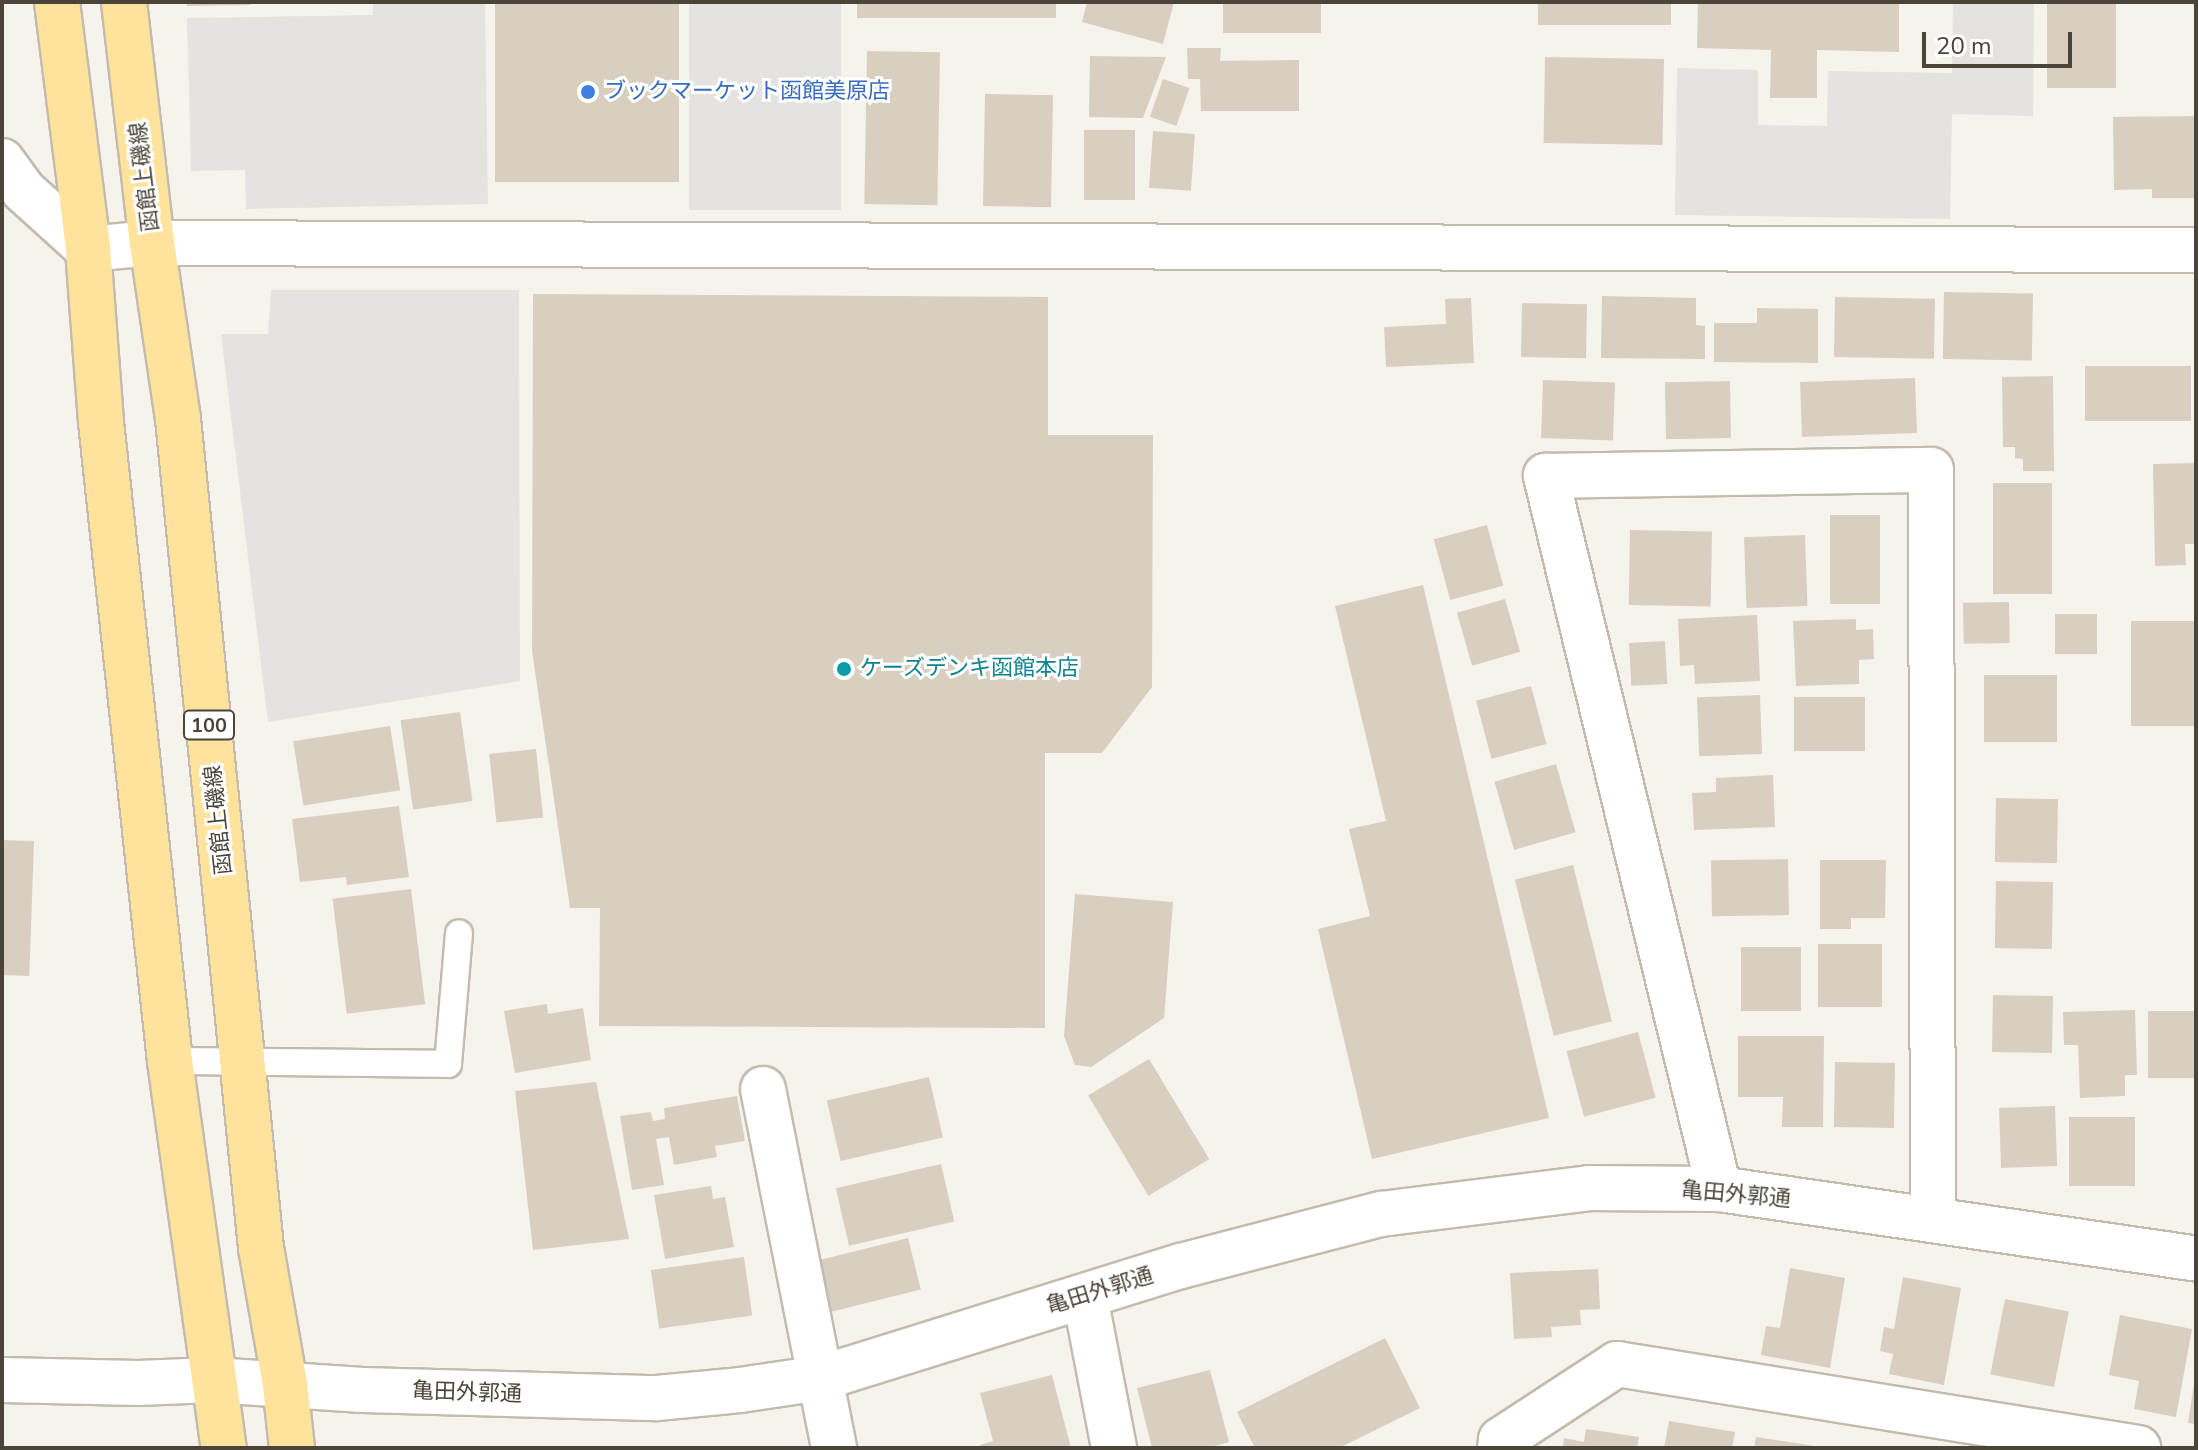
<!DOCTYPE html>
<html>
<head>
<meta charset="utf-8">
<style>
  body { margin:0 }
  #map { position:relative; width:2198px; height:1450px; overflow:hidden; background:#f6f3ec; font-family:"Nunito Sans","Noto Sans JP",sans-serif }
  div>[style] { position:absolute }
  .parking>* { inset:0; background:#e5e3e0; transform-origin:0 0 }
  .building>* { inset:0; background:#d8cfc1; transform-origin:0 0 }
  .roads { filter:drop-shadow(2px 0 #c2bbae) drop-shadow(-2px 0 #c2bbae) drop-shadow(0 2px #c2bbae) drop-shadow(0 -2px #c2bbae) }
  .service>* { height:26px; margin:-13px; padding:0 13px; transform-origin:13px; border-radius:13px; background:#fff }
  .minor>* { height:44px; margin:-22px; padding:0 22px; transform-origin:22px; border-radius:22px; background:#fff }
  .tertiary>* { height:44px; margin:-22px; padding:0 22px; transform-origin:22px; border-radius:22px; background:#fff }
  .primary>* { height:44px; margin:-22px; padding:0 22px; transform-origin:22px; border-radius:22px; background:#ffe39c }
  .dots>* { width:22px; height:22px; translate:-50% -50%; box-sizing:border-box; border:4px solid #fff; border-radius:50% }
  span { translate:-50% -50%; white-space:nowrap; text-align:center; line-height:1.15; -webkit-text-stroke:6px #fff; paint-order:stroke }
  .shield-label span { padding:2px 6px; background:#fff; border:2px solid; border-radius:6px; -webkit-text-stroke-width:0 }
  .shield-label { font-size:20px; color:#4b4439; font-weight:700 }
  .shop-label { font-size:22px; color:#366cbe }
  .left { translate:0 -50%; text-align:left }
  .street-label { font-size:22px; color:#4b4439 }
  .culture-label { font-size:22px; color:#0d838f }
  .frame { position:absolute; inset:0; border:4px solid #4b4439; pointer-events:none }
  .scale { position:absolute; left:1922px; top:32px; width:150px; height:36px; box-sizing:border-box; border:4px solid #4b4439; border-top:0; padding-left:10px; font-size:24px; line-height:28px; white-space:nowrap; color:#4b4439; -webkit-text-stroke:6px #fff; paint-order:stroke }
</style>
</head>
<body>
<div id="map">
  <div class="parking">
    <div style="clip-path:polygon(373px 2px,485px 2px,488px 204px,246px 209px,245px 170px,191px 171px,187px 18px,373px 15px)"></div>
    <div style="left:689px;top:2px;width:152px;height:208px"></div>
    <div style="clip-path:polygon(1953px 2px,2034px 2px,2033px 116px,1952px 114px,1950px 219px,1675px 215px,1677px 68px,1758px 70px,1758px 125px,1827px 126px,1828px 71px,1952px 73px)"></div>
    <div style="clip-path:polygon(271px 290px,519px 290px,520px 681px,268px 722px,221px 334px,268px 334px)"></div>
  </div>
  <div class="building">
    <div style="clip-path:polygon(187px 2px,250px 2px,250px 5px,187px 6px)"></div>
    <div style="left:495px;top:2px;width:184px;height:180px"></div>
    <div style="left:857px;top:2px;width:199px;height:16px"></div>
    <div style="clip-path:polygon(1087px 2px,1174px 2px,1163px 44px,1082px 22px)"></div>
    <div style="left:1223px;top:2px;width:98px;height:31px"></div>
    <div style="left:1538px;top:2px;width:133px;height:23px"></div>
    <div style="clip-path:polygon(1698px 2px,1899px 2px,1899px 52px,1817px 50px,1817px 98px,1770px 98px,1771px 50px,1697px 48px)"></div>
    <div style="left:2047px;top:2px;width:69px;height:86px"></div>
    <div style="clip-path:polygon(1187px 48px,1221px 48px,1220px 61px,1299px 60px,1299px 111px,1201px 111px,1200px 79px,1188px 79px)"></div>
    <div style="left:867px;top:51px;width:73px;height:153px;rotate:1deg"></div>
    <div style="clip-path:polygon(1090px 56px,1166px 57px,1143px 118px,1089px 117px)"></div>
    <div style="left:1545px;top:57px;width:119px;height:86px;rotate:1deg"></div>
    <div style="left:1163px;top:79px;width:28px;height:40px;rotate:19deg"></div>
    <div style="left:985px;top:94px;width:68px;height:112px;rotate:1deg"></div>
    <div style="clip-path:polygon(2196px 116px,2196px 198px,2152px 198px,2152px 189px,2114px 190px,2113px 117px)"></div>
    <div style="left:1084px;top:130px;width:51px;height:70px"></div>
    <div style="left:1153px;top:131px;width:42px;height:57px;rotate:4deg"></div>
    <div style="left:1944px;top:292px;width:89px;height:67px;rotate:1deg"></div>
    <div style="clip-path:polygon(533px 294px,1048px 297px,1048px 435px,1153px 435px,1152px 687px,1102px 753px,1045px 753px,1045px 1028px,599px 1026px,600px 908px,570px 908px,532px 651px)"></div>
    <div style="clip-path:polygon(1602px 296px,1696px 298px,1696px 325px,1705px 326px,1705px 359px,1601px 358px)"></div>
    <div style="left:1835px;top:297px;width:100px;height:60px;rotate:1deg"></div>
    <div style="clip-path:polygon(1471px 298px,1474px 363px,1386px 367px,1384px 327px,1446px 324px,1445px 299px)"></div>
    <div style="left:1522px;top:303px;width:65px;height:54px;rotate:1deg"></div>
    <div style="clip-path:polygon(1757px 308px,1818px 309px,1818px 363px,1714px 362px,1714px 323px,1757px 323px)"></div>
    <div style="left:2191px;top:366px;width:55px;height:106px;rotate:90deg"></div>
    <div style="clip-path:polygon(2053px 376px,2054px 471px,2023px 471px,2023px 459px,2015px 458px,2015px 447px,2003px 447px,2002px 377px)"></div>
    <div style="left:1915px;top:378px;width:55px;height:115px;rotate:88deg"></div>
    <div style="left:1543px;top:380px;width:72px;height:58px;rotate:2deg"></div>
    <div style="left:1730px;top:381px;width:57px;height:65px;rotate:89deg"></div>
    <div style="clip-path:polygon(2196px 463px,2196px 544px,2185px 544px,2186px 565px,2155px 566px,2153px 464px)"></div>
    <div style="left:1993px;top:483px;width:59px;height:111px"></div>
    <div style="left:1830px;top:515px;width:50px;height:89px"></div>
    <div style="left:1487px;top:525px;width:63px;height:55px;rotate:75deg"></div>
    <div style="left:1630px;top:530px;width:82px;height:75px;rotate:1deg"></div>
    <div style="left:1805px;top:535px;width:71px;height:61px;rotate:88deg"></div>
    <div style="clip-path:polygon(1423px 585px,1549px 1118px,1372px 1159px,1318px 929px,1370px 916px,1349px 829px,1386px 821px,1335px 606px)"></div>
    <div style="left:1505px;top:599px;width:55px;height:50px;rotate:74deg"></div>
    <div style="left:2009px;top:602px;width:41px;height:46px;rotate:89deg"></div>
    <div style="left:2055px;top:614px;width:42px;height:40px"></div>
    <div style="clip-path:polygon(1757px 615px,1760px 681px,1695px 684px,1694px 665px,1680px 666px,1678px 619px)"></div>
    <div style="clip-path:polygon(1856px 619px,1856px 630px,1873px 629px,1874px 659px,1859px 660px,1859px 684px,1796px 686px,1793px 621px)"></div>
    <div style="left:2196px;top:621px;width:105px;height:65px;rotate:90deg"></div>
    <div style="left:1665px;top:641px;width:43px;height:36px;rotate:87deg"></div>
    <div style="left:1984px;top:675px;width:73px;height:67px"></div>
    <div style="left:1531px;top:686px;width:60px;height:57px;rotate:75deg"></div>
    <div style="left:1760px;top:695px;width:59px;height:63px;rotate:88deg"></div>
    <div style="left:1794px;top:697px;width:71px;height:54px"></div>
    <div style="left:460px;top:712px;width:90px;height:60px;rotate:82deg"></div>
    <div style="left:390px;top:726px;width:65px;height:98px;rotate:81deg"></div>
    <div style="left:536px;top:749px;width:69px;height:47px;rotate:84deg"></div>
    <div style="left:1556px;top:764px;width:71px;height:64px;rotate:74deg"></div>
    <div style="clip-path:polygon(1773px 775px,1775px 827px,1694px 830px,1692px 793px,1716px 792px,1716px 778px)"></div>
    <div style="left:1996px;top:798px;width:62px;height:64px;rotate:1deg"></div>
    <div style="clip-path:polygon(399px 806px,409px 877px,347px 885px,346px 877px,300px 882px,292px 819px)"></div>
    <div style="left:2px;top:840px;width:32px;height:135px;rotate:2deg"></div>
    <div style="left:1788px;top:859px;width:56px;height:77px;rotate:89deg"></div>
    <div style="clip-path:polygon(1820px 860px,1886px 860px,1885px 918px,1851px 918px,1851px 929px,1820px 929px)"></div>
    <div style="left:1573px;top:865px;width:161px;height:60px;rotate:76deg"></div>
    <div style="left:1996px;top:881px;width:57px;height:67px;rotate:1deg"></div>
    <div style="left:411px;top:889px;width:116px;height:79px;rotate:83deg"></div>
    <div style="clip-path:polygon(1075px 894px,1173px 902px,1164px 1018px,1091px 1067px,1075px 1065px,1064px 1036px)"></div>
    <div style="left:1818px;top:944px;width:64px;height:63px"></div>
    <div style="left:1741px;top:947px;width:60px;height:64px"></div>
    <div style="left:1993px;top:995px;width:60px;height:57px;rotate:1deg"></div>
    <div style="clip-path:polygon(547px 1004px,548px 1014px,583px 1008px,591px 1060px,515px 1073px,504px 1011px)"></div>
    <div style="clip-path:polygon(2135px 1010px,2137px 1075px,2125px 1075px,2125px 1096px,2080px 1098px,2078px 1045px,2064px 1045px,2063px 1012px)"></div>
    <div style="left:2148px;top:1011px;width:48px;height:67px"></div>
    <div style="left:1638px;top:1032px;width:68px;height:74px;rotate:75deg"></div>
    <div style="clip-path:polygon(1738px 1036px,1824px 1036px,1823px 1127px,1782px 1127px,1783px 1097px,1738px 1097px)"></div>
    <div style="left:1149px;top:1059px;width:117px;height:71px;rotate:59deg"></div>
    <div style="left:1835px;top:1062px;width:60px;height:65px;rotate:1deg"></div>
    <div style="left:929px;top:1077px;width:62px;height:105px;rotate:77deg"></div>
    <div style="clip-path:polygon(596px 1082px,629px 1239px,533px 1250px,515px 1091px)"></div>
    <div style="clip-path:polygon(737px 1096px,745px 1141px,715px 1146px,717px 1157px,674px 1165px,669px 1137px,656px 1139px,664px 1185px,632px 1190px,620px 1116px,651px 1112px,653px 1121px,665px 1119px,664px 1108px)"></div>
    <div style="left:2055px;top:1106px;width:60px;height:56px;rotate:88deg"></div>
    <div style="left:2069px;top:1117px;width:66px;height:69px"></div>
    <div style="left:941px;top:1164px;width:59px;height:108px;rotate:77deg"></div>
    <div style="clip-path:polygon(711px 1186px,713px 1199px,725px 1197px,734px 1247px,665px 1259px,654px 1195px)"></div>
    <div style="left:908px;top:1238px;width:53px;height:96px;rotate:76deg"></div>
    <div style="left:744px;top:1257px;width:59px;height:94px;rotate:82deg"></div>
    <div style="clip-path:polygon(1790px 1268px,1845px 1278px,1830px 1368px,1761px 1355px,1766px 1326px,1780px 1328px)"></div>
    <div style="clip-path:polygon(1598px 1269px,1600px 1309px,1580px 1310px,1581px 1325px,1551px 1327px,1552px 1337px,1514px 1339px,1510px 1273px)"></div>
    <div style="clip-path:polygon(1903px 1277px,1961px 1288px,1944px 1385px,1889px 1374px,1893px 1354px,1880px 1351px,1884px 1327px,1894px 1329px)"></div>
    <div style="left:2005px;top:1299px;width:65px;height:77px;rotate:11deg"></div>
    <div style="clip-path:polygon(2120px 1315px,2192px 1329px,2176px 1417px,2134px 1409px,2139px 1381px,2109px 1375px)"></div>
    <div style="clip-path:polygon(1385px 1338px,1420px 1408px,1339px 1448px,1255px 1448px,1237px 1412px)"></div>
    <div style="clip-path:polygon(1210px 1370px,1229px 1442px,1208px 1448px,1152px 1448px,1137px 1388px)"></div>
    <div style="clip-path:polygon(1052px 1375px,1071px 1448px,981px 1448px,980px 1445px,993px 1441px,980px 1393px)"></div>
    <div style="clip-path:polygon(2194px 1384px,2196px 1384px,2196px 1424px,2188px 1423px)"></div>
    <div style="clip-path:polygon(1669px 1421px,1735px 1432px,1732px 1448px,1664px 1448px)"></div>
    <div style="clip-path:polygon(1586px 1429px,1639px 1437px,1637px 1448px,1563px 1448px,1564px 1438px,1584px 1442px)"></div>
    <div style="clip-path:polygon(1756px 1437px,1815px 1446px,1815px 1448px,1754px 1448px)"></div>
  </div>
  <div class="roads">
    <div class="service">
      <div style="left:170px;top:1061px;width:278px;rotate:0.6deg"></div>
      <div style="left:448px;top:1064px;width:131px;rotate:-85.2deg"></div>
    </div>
    <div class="minor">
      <div style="left:763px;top:1089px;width:366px;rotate:78.8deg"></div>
      <div style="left:1719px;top:1189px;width:734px;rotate:-103.64deg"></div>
      <div style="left:1546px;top:476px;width:385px;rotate:-0.9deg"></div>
      <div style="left:1931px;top:470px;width:749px;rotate:89.85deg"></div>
      <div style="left:1085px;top:1297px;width:154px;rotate:79.1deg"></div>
      <div style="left:1500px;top:1448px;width:8px;rotate:-83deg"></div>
      <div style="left:1501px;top:1440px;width:139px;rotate:-33.2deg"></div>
      <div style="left:1617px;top:1364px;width:528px;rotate:9.16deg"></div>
    </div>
    <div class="tertiary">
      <div style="left:2px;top:161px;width:37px;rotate:54deg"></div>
      <div style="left:24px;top:191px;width:86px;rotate:42.2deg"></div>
      <div style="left:88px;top:249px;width:64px;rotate:-5.4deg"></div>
      <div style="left:152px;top:243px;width:2044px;rotate:0.2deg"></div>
      <div style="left:2px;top:1380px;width:136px;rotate:1.3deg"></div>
      <div style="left:138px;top:1383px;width:75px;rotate:-2.3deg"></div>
      <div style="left:213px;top:1380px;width:150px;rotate:3.8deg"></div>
      <div style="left:363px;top:1390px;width:294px;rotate:1.6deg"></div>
      <div style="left:657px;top:1398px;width:83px;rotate:-5.5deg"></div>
      <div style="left:740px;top:1390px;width:82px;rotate:-8.4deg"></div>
      <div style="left:821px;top:1378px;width:377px;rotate:-17.3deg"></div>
      <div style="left:1181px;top:1266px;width:207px;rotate:-14.6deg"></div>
      <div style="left:1381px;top:1214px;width:210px;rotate:-7.1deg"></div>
      <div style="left:1589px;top:1188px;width:130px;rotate:0.4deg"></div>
      <div style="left:1719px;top:1189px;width:482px;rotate:8.3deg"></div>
    </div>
    <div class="primary">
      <div style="left:57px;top:2px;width:249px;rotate:82.8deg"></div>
      <div style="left:88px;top:249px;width:173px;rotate:85.7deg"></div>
      <div style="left:101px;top:422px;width:643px;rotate:83.84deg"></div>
      <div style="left:170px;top:1061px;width:391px;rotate:82.1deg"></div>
      <div style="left:124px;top:2px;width:243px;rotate:83.4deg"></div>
      <div style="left:152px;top:243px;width:178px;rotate:81.6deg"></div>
      <div style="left:178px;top:419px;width:833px;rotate:84.28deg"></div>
      <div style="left:261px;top:1248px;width:138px;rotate:80deg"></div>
      <div style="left:285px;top:1384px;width:64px;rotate:83.8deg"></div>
    </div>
  </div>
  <div class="dots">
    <div style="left:588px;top:92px;background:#3f7fe0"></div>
    <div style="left:844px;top:669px;background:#0f9aa8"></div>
  </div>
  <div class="shield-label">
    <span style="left:209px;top:725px">100</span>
  </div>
  <div class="shop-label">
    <span class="left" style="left:604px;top:92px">ブックマーケット函館美原店</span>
  </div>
  <div class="street-label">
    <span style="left:145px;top:177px;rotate:-97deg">函館上磯線</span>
    <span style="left:219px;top:820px;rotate:-96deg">函館上磯線</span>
    <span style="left:1736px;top:1195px;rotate:5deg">亀田外郭通</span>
    <span style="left:1100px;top:1291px;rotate:-17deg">亀田外郭通</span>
    <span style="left:467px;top:1393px;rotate:2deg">亀田外郭通</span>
  </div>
  <div class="culture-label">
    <span class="left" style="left:860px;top:669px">ケーズデンキ函館本店</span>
  </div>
  <div class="frame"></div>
  <div class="scale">20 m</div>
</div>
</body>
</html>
